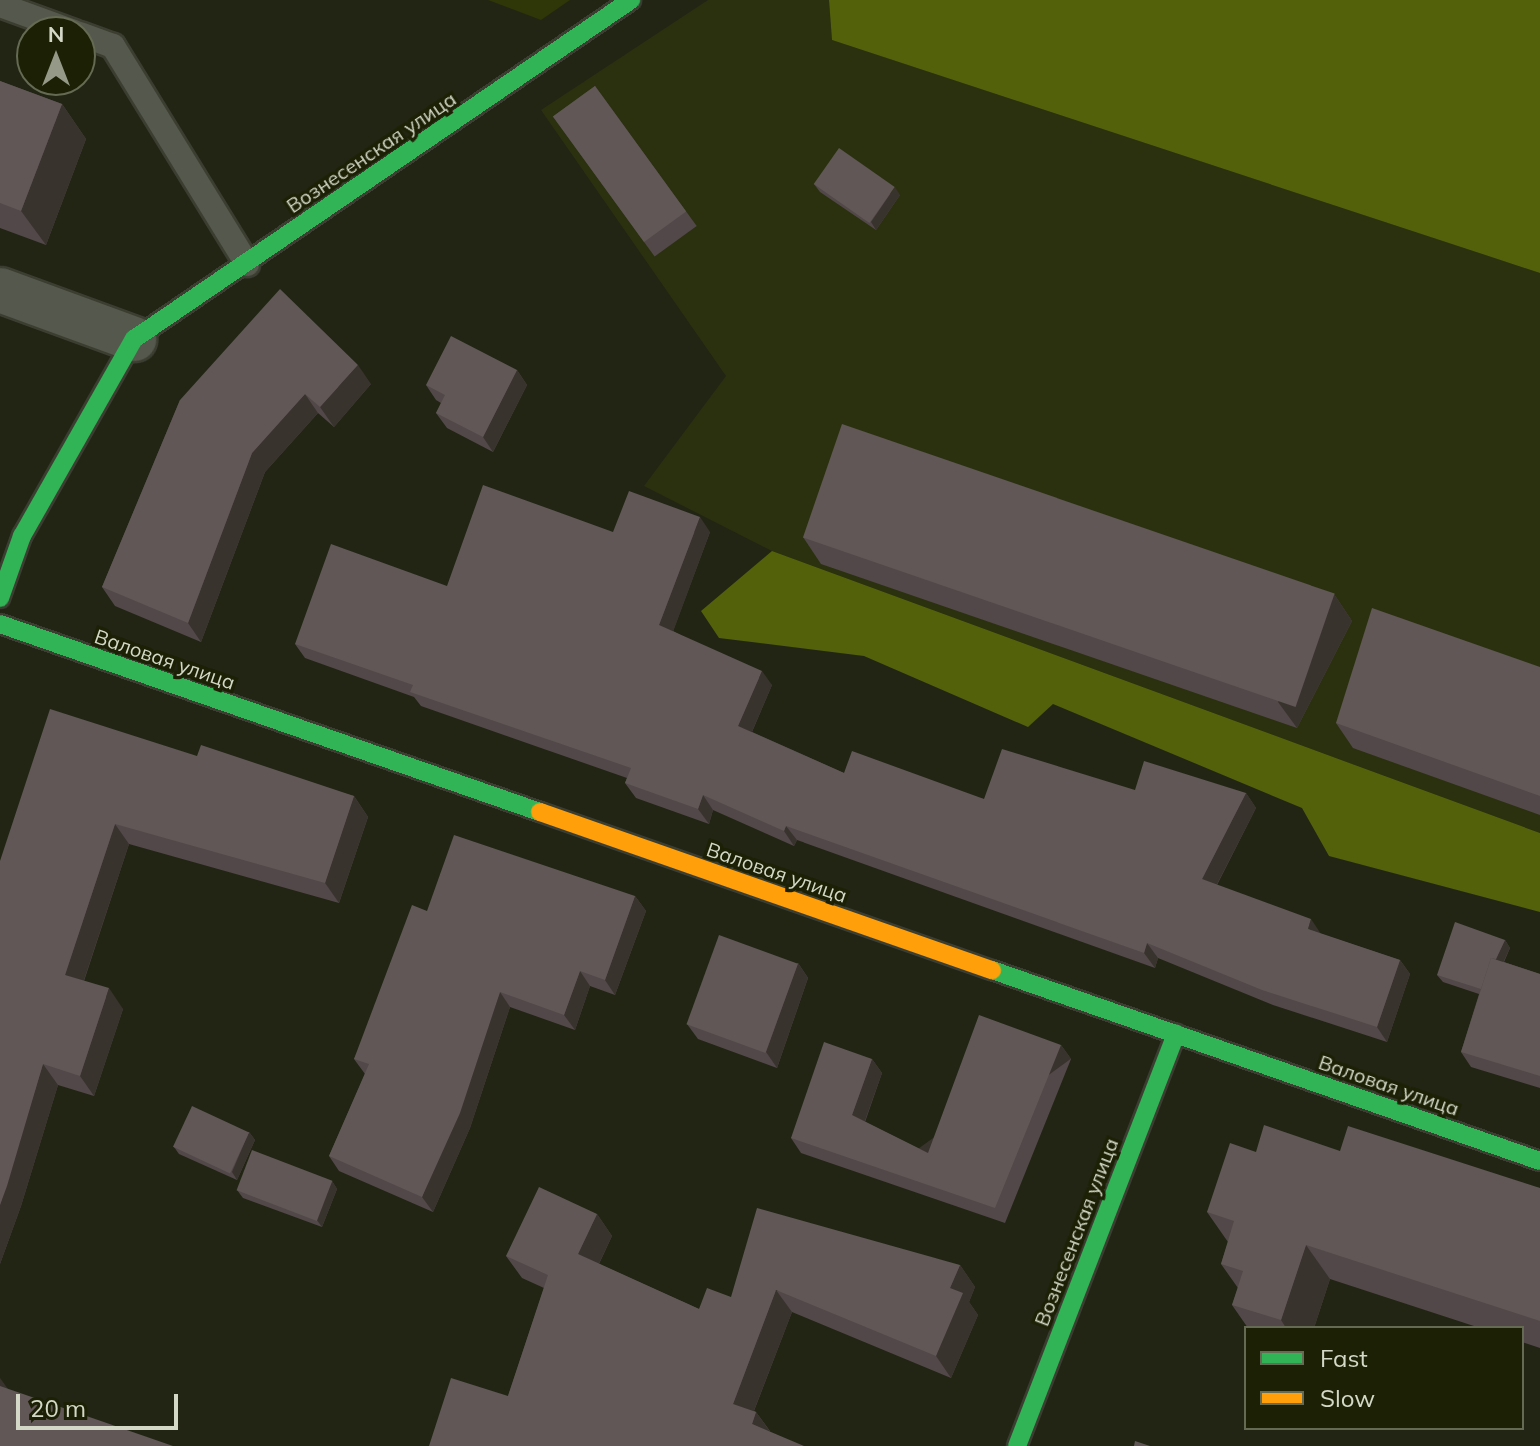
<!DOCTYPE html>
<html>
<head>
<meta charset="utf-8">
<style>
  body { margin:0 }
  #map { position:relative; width:1540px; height:1446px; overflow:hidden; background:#222514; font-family:Mulish,sans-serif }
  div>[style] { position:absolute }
  .built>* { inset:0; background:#2b310f }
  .green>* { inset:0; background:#2f3608 }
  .forest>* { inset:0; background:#54610b }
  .roads { filter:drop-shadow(2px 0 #3b3e31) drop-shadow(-2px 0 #3b3e31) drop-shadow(0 2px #3b3e31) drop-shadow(0 -2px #3b3e31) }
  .lane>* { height:24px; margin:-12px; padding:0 12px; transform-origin:12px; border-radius:12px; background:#55584c }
  .street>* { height:44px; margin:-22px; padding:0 22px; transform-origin:22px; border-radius:22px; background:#55584c }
  .fast>* { height:18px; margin:-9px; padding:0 9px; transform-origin:9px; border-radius:9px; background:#30b455 }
  .slow>* { height:18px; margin:-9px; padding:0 9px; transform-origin:9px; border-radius:9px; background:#ff9f0a }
  .wall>* { inset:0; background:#524849; transform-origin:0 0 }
  .shaded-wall>* { inset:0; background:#39332e; transform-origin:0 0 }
  .building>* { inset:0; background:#605756; transform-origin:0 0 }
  span { translate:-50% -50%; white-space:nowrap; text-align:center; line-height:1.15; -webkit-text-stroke:7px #1c2105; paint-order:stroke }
  .street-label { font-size:20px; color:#d3d8c7 }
  .legend { position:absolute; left:1244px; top:1326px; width:280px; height:104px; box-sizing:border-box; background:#1c2105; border:2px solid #656a53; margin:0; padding:10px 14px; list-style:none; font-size:24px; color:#d3d8c7 }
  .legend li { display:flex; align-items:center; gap:16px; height:40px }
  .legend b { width:40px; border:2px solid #656a53 }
  .north { position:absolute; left:16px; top:16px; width:80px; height:80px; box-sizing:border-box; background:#1c2105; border:2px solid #656a53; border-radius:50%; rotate:0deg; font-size:22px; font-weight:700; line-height:32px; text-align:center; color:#d3d8c7 }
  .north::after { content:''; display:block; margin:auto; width:28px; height:36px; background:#959988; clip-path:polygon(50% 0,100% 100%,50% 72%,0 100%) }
  .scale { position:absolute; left:16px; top:1394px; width:162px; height:36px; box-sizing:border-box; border:4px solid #d3d8c7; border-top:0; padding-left:10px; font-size:24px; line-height:28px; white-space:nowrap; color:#d3d8c7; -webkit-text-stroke:6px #1c2105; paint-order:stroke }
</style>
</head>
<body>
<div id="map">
  <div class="built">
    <div style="clip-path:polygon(708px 0,829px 0,832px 40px,1540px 273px,1540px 833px,772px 551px,644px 486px,726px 376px,541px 110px)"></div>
  </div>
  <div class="green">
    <div style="clip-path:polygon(488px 0,570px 0,541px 20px)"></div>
  </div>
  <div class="forest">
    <div style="clip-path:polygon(829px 0,1540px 0,1540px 273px,832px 40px)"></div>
    <div style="clip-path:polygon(772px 551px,1540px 833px,1540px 912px,1329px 856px,1302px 808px,1053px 704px,1028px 727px,864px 656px,719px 638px,701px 611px)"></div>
  </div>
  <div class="roads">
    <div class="lane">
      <div style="left:0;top:5px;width:79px;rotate:20deg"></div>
      <div style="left:80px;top:34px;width:35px;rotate:20deg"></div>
      <div style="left:113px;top:46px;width:256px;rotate:58.4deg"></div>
    </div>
    <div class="street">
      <div style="left:0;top:290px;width:143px;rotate:20.1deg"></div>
    </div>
    <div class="fast">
      <div style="left:0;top:598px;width:66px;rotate:-70.5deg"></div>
      <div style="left:22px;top:536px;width:227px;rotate:-60.4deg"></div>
      <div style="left:134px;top:339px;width:602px;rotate:-34.3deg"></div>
      <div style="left:0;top:624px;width:572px;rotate:19.2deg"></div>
      <div style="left:992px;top:970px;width:580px;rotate:19.22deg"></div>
      <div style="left:1017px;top:1446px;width:442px;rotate:-68.9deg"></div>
    </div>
    <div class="slow">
      <div style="left:540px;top:812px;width:479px;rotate:19.3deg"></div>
    </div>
  </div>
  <div class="wall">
    <div style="clip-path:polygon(0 81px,62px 104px,86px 139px,46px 245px,0 228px)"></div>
    <div style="left:595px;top:86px;width:173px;height:52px;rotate:54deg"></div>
    <div style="clip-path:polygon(814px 184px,900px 195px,876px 230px,820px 192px)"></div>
    <div style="clip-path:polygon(517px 370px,527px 385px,493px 452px,447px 428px,436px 413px,441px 403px,436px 400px,426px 385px)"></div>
    <div style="clip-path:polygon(371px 384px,334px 427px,318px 413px,265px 472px,201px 642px,115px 606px,102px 587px,180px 400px)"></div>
    <div style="clip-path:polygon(613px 532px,710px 532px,673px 631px,772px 685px,752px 732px,844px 773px,984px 799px,1135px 790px,1246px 793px,1256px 808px,1217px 885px,1321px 934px,1400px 960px,1410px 974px,1387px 1042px,1273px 1005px,1158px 958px,1155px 968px,797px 840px,794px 846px,713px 810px,709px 824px,636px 798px,625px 783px,627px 778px,421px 706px,414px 697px,305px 658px,295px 644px,447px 586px)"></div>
    <div style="clip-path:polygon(803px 537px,1334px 594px,1352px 621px,1297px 728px,821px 564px)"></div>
    <div style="clip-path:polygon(1540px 667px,1540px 815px,1353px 748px,1336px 723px)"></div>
    <div style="clip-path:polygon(197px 756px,354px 796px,368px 817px,339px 903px,129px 844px,84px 981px,123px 1009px,94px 1096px,58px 1085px,21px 1206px,0 1264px,0 861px)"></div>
    <div style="clip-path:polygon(635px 896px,646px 911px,615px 995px,590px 986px,575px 1030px,510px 1007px,470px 1128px,433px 1212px,339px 1171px,329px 1156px,365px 1074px,354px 1059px,427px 911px)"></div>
    <div style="clip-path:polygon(1505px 940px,1510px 948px,1504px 962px,1540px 974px,1540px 1088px,1471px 1067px,1461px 1052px,1479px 994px,1443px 982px,1437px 975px)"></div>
    <div style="clip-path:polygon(798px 963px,808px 978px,777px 1068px,698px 1039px,687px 1024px)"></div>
    <div style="clip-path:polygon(1061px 1045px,1071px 1059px,1005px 1223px,801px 1153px,791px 1138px,872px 1059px,882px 1073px,865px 1122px,928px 1153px)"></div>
    <div style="clip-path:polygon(249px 1132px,255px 1140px,237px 1180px,179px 1154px,174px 1147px)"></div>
    <div style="clip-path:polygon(1340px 1151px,1540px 1188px,1540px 1348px,1522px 1342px,1522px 1328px,1480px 1328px,1330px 1279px,1314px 1328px,1248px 1328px,1232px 1305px,1238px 1288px,1221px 1264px,1228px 1242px,1207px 1212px,1256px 1152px)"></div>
    <div style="clip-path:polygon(332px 1181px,337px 1189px,322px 1227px,243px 1198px,237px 1190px)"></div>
    <div style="clip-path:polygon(597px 1214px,612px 1236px,599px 1264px,699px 1309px,731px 1297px,960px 1265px,975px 1287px,969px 1302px,978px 1315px,951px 1378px,792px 1312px,754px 1411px,756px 1412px,770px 1431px,508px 1396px,544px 1288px,522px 1278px,506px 1256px)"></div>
  </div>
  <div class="shaded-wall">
    <div style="clip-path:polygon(62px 104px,86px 139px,46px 245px,21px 211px)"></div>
    <div style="clip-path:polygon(895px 187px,900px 195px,876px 230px,871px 222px)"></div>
    <div style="clip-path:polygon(358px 365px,371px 384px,334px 427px,320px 407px)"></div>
    <div style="clip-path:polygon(517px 370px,527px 385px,493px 452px,483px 437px)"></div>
    <div style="clip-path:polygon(305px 394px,318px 413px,265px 472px,201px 642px,188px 623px,252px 453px)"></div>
    <div style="clip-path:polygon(700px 517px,710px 532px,670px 640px,659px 625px)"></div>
    <div style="clip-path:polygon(1334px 594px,1352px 621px,1297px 728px,1278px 702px)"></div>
    <div style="clip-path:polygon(762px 671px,772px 685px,748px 741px,738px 726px)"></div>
    <div style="clip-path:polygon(1246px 793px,1256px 808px,1212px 894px,1202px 879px)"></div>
    <div style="clip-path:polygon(703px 795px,713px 810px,709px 824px,698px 809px)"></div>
    <div style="clip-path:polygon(354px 796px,368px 817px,339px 903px,325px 883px)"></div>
    <div style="clip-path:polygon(115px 824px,129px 844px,79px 995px,65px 975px)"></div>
    <div style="clip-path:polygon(786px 826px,797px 840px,794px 846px,784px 831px)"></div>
    <div style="clip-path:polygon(635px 896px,646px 911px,615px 995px,605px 980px)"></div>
    <div style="clip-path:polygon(1311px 919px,1321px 934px,1308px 929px)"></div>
    <div style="clip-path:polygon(1505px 940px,1510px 948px,1487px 997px,1482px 989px)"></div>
    <div style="clip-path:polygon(1147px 943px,1158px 958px,1155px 968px,1144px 953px)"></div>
    <div style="clip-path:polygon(1400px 960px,1410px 974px,1387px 1042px,1377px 1027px)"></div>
    <div style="clip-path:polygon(798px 963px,808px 978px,777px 1068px,766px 1052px)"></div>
    <div style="clip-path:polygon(580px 971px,590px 986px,575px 1030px,564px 1015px)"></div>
    <div style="clip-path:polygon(109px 988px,123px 1009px,94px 1096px,80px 1076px)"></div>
    <div style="clip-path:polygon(500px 992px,510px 1007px,470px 1128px,433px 1212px,422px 1197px)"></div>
    <div style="left:1061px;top:1045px;width:17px;height:176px;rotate:54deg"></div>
    <div style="clip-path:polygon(872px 1059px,882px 1073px,862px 1129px,852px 1115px)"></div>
    <div style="clip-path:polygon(43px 1064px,58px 1085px,21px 1206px,0 1264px,0 1205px)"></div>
    <div style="clip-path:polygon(249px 1132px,255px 1140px,237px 1180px,232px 1172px)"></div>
    <div style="clip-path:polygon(332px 1181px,337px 1189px,322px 1227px,316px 1219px)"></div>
    <div style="clip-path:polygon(597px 1214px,612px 1236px,593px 1276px,578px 1254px)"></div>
    <div style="clip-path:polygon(1306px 1245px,1330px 1279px,1314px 1328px,1286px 1328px,1281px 1320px)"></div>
    <div style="clip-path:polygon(960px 1265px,975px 1287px,969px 1302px,978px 1315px,951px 1378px,936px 1356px,950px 1288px)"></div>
    <div style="clip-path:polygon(776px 1290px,792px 1312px,748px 1426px,733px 1404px)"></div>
    <div style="clip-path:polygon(0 1378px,13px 1396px,0 1391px)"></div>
    <div style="clip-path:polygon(756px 1412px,771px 1433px,752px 1424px)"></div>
  </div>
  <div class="building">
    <div style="clip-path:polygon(0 81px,62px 104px,21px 211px,0 203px)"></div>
    <div style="left:595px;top:86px;width:155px;height:52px;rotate:54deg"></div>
    <div style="left:839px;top:148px;width:68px;height:44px;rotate:35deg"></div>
    <div style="clip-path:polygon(280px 289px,358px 365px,320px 407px,305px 394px,252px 453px,188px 623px,102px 587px,180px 400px)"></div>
    <div style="clip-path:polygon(451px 336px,517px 370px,483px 437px,436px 413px,445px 395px,426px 385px)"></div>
    <div style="left:842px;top:424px;width:521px;height:120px;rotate:19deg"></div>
    <div style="clip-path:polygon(483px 485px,613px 532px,629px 491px,700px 517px,659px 625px,762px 671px,738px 726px,844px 773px,852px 751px,984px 799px,1002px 749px,1135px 790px,1144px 761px,1246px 793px,1202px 879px,1311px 919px,1308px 929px,1400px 960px,1377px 1027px,1262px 990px,1147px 943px,1144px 953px,786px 826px,784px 831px,703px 795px,698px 809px,625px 783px,631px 768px,410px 692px,413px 685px,295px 644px,331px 544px,447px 586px)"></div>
    <div style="clip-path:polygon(1372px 608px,1540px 667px,1540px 796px,1336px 723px)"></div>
    <div style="clip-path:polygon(50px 709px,197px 756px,201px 745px,354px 796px,325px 883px,115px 824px,65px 975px,109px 988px,80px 1076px,43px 1064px,7px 1186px,0 1205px,0 861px)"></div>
    <div style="clip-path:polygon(454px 835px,635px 896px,605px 980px,580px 971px,564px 1015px,500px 992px,460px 1113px,422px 1197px,329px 1156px,369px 1064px,354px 1059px,412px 905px,427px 911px)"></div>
    <div style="clip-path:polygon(1455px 922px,1505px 940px,1496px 959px,1491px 958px,1481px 989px,1437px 975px)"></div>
    <div style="left:719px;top:935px;width:84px;height:95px;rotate:20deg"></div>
    <div style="clip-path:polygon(1491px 958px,1540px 974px,1540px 1076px,1461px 1052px)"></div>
    <div style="clip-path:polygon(979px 1015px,1061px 1045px,995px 1208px,791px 1138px,824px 1042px,872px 1059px,852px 1115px,928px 1153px)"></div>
    <div style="left:192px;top:1106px;width:63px;height:45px;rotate:25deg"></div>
    <div style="clip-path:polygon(1264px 1125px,1340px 1151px,1348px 1126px,1540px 1188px,1540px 1321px,1306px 1245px,1281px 1320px,1232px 1305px,1243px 1271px,1221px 1264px,1234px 1221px,1207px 1212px,1230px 1143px,1256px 1152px)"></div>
    <div style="left:252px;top:1150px;width:86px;height:43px;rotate:21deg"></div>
    <div style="clip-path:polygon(539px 1187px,597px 1214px,578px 1254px,699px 1309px,707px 1288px,731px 1297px,757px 1208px,960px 1265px,950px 1288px,963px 1293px,936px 1356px,776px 1290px,733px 1404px,756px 1412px,752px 1424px,804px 1446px,429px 1446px,451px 1378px,508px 1396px,548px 1275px,506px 1256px)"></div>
    <div style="clip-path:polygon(0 1386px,173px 1446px,0 1446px)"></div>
    <div style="clip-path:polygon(1135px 1441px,1150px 1446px,1134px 1446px)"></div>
  </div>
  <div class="street-label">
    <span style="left:371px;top:152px;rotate:-34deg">Вознесенская улица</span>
    <span style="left:165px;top:659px;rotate:19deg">Валовая улица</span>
    <span style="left:777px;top:872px;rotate:19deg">Валовая улица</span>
    <span style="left:1389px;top:1085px;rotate:19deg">Валовая улица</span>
    <span style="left:1076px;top:1232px;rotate:-69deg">Вознесенская улица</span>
  </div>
  <ul class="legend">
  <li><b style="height:10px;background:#30b455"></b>Fast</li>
  <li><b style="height:10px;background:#ff9f0a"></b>Slow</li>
  </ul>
  <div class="north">N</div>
  <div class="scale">20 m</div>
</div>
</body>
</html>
